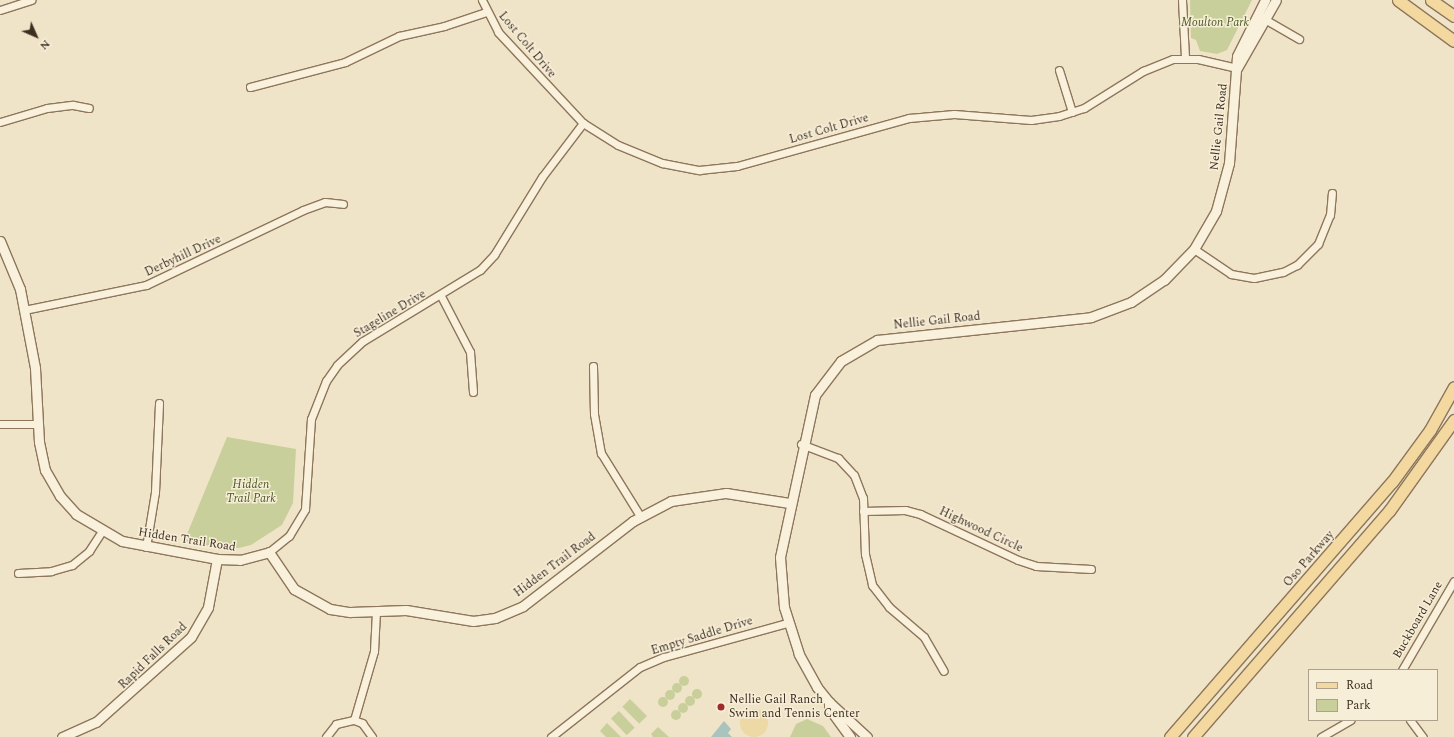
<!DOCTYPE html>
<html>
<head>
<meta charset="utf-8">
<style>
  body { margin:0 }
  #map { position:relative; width:1454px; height:737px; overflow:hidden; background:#f0e4c8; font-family:Spectral,serif }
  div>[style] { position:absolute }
  .green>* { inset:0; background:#c9cf9b; transform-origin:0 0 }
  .round { border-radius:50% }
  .sand>* { inset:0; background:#ecd9a5 }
  .water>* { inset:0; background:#a9c4bc }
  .roads { filter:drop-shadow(1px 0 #8d765c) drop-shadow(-1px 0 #8d765c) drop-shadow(0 1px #8d765c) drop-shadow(0 -1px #8d765c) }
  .minor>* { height:7px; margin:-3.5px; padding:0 3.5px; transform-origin:3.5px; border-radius:3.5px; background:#faf1dc }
  .tertiary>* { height:9px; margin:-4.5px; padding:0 4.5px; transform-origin:4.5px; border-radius:4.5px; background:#faf1dc }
  .primary>* { height:11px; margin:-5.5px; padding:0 5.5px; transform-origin:5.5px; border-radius:5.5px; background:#f3d9a0 }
  .dots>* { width:11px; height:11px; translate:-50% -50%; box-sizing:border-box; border:2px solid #f7eed8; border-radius:50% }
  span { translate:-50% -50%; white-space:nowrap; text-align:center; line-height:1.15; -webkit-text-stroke:3px #f7eed8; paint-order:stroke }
  .park-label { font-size:12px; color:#4d5a26; font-style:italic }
  .street-label { font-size:12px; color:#3d2e20 }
  .poi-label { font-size:12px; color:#3d2e20 }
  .left { translate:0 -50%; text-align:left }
  .legend { position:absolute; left:1308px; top:669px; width:130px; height:52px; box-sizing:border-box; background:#f7eed8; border:1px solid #ada18e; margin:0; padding:5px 7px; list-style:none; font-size:12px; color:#3d2e20 }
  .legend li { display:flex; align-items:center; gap:8px; height:20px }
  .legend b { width:20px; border:1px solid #ada18e }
  .north { position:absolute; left:16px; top:16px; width:40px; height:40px; -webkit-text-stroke:3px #f7eed8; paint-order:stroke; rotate:135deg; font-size:11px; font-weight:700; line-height:16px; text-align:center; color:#3d2e20 }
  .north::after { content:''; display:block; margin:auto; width:14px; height:18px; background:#3d2e20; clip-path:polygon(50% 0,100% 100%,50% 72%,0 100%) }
</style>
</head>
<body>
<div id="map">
  <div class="green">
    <div style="clip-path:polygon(1190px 0,1252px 0,1227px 50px,1217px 54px,1200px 51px,1196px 40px,1191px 38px)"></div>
    <div style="clip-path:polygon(227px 437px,296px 449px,293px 503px,282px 525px,251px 545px,239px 548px,183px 544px)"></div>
    <div class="round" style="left:679px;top:676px;width:10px;height:10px"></div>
    <div class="round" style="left:672px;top:683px;width:10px;height:10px"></div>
    <div class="round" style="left:692px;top:689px;width:10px;height:10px"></div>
    <div class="round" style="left:665px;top:690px;width:10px;height:10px"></div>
    <div class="round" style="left:685px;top:696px;width:10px;height:10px"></div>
    <div class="round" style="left:658px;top:697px;width:10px;height:10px"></div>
    <div style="left:630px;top:699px;width:24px;height:11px;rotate:45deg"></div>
    <div class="round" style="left:678px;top:703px;width:10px;height:10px"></div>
    <div class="round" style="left:671px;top:710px;width:10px;height:10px"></div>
    <div style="left:619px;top:711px;width:23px;height:11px;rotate:47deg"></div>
    <div style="clip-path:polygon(807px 719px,823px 726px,831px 737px,790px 737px,796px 724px)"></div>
    <div style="clip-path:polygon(607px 723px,621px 737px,606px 737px,600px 731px)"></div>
    <div style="clip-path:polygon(658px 727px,669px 737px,653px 737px,651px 734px)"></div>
  </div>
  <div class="sand">
    <div class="round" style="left:740px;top:709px;width:28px;height:28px"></div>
  </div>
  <div class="water">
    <div style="clip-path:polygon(724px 721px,731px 729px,728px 733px,732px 737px,711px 737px)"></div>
  </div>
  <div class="roads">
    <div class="minor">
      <div style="left:482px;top:0;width:36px;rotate:63deg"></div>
      <div style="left:498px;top:32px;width:125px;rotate:47deg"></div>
      <div style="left:583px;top:123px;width:41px;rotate:32.2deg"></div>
      <div style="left:618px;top:145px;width:48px;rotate:22.2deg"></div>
      <div style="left:662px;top:163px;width:38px;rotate:11deg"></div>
      <div style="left:699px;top:170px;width:38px;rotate:-6deg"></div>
      <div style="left:737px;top:166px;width:179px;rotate:-15.6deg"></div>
      <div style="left:909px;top:118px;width:45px;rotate:-5.1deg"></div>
      <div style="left:954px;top:114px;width:77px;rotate:4.5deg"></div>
      <div style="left:1031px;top:120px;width:28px;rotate:-8deg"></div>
      <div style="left:1059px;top:116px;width:26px;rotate:-18deg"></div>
      <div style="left:1084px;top:108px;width:70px;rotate:-32.1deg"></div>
      <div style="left:1143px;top:71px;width:32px;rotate:-22deg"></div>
      <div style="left:1173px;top:59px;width:25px"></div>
      <div style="left:1198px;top:59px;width:40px;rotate:13deg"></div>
      <div style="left:1182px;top:0;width:58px;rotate:87deg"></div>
      <div style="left:0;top:10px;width:33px;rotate:-18deg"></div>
      <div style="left:1261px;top:17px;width:44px;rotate:30.1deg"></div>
      <div style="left:1059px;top:70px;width:44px;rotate:72.8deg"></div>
      <div style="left:250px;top:87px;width:98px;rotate:-14.7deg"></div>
      <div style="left:345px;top:62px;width:60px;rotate:-25.7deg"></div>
      <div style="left:399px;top:36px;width:46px;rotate:-12.5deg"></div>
      <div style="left:444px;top:26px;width:44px;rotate:-18.4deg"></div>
      <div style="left:0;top:122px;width:49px;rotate:-16.6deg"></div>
      <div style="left:47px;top:108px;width:26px;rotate:-7deg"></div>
      <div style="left:73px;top:105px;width:16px;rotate:11deg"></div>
      <div style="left:1194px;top:249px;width:45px;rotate:34deg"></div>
      <div style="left:1231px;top:274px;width:23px;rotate:10deg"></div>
      <div style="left:1254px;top:278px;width:30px;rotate:-12deg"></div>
      <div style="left:1283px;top:272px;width:16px;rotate:-27deg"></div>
      <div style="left:1297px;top:265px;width:30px;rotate:-45deg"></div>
      <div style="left:1318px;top:244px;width:31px;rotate:-68deg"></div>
      <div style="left:1330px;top:215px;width:22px;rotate:-85deg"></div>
      <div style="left:441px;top:296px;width:63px;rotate:62.6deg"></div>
      <div style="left:470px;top:352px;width:40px;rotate:85.7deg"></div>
      <div style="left:24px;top:310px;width:125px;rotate:-11.6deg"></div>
      <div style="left:146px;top:285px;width:174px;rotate:-25.5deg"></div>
      <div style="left:303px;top:210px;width:23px;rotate:-20deg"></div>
      <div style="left:325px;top:202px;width:18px;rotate:6deg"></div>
      <div style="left:593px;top:366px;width:48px;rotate:88.8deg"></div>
      <div style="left:594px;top:414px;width:40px;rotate:80deg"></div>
      <div style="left:601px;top:453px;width:74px;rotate:58.2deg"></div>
      <div style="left:0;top:424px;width:38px"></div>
      <div style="left:801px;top:444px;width:40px;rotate:21deg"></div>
      <div style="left:838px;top:458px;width:23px;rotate:47deg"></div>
      <div style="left:854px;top:475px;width:25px;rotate:69deg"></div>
      <div style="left:863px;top:498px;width:56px;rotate:88deg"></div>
      <div style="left:865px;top:554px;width:32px;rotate:77deg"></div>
      <div style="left:872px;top:585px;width:28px;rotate:52deg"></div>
      <div style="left:889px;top:607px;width:46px;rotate:40.6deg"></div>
      <div style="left:924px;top:637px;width:39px;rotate:60deg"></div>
      <div style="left:863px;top:511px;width:42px;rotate:-1.4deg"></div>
      <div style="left:905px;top:510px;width:16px;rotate:15deg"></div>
      <div style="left:920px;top:514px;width:108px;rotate:25.1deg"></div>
      <div style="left:1018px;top:560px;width:19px;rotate:18deg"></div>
      <div style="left:1036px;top:566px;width:55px;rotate:3.1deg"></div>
      <div style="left:146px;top:547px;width:56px;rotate:-80.7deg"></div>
      <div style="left:155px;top:492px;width:89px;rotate:-87.4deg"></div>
      <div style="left:269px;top:552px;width:26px;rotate:-39deg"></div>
      <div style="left:289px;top:536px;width:31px;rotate:-59deg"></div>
      <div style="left:305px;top:509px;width:90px;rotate:-86.2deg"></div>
      <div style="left:311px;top:419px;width:41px;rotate:-68.5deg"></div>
      <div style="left:326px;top:381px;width:19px;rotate:-55deg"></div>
      <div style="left:337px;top:365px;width:35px;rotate:-43deg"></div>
      <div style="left:363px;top:341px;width:137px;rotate:-31.3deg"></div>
      <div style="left:480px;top:270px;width:21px;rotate:-47deg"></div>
      <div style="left:494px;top:255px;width:92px;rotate:-58.4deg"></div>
      <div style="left:542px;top:177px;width:68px;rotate:-52.8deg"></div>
      <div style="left:18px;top:573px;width:33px;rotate:-3deg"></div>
      <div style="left:51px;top:571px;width:22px;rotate:-16deg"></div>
      <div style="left:72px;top:565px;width:22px;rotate:-39deg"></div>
      <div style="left:89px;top:551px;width:24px;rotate:-57deg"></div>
      <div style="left:1402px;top:670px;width:103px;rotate:-59.7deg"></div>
      <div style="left:354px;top:720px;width:72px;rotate:-73.8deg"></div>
      <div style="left:374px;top:651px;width:40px;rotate:-87.1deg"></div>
      <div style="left:1410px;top:720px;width:21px;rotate:53deg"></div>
      <div style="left:326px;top:737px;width:16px;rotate:-52deg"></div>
      <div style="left:336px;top:724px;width:18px;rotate:-13deg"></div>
      <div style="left:354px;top:720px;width:9px;rotate:21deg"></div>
      <div style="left:362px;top:723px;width:17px;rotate:54deg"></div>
      <div style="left:551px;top:737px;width:113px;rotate:-38.2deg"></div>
      <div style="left:640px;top:667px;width:26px;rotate:-23deg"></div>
      <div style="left:664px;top:657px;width:128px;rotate:-15.5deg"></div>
      <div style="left:1321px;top:737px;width:34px;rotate:-30deg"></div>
    </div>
    <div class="tertiary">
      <div style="left:1237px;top:68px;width:78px;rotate:-60.2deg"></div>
      <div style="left:0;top:241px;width:52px;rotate:67.4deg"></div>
      <div style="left:20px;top:289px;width:80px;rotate:79.2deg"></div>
      <div style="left:35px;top:368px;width:74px;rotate:86.9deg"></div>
      <div style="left:39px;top:442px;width:29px;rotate:78deg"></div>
      <div style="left:45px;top:470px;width:30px;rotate:60deg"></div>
      <div style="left:60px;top:496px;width:24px;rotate:48deg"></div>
      <div style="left:76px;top:514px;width:53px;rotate:30.4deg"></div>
      <div style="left:122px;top:541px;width:97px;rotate:10.7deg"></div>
      <div style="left:217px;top:559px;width:23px;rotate:2deg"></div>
      <div style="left:240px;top:560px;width:30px;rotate:-15deg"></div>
      <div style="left:269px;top:552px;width:45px;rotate:56deg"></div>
      <div style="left:294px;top:589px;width:41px;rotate:29.1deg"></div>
      <div style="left:330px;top:609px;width:20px;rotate:9deg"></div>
      <div style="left:350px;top:612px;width:56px;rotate:-2deg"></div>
      <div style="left:406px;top:610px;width:68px;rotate:9.3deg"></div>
      <div style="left:473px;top:621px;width:22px;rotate:-8deg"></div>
      <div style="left:495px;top:618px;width:30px;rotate:-23deg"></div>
      <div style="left:523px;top:606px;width:139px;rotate:-37.7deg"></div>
      <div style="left:633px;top:521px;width:43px;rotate:-27.8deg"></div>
      <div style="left:671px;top:501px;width:56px;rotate:-8.3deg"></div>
      <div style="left:726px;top:493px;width:64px;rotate:9deg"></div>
      <div style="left:829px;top:702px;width:6px;rotate:90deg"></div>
      <div style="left:829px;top:708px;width:36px;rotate:54deg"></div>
      <div style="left:62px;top:737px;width:37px;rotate:-24deg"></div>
      <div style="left:96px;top:722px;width:127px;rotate:-41.8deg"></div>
      <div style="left:191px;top:637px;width:34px;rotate:-60deg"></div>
      <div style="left:208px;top:607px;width:49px;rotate:-79.4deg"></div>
      <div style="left:867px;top:737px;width:52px;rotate:-137.4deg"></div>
      <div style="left:829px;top:702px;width:19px;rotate:-129deg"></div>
      <div style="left:817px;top:687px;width:38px;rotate:-119deg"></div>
      <div style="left:799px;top:654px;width:49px;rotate:-107.7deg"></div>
      <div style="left:784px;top:607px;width:50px;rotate:-94.6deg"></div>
      <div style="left:780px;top:557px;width:166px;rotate:-77.8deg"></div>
      <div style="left:815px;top:395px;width:43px;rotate:-52.6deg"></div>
      <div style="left:841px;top:361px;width:42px;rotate:-30.3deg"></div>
      <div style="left:877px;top:340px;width:215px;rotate:-6.1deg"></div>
      <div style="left:1091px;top:317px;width:43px;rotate:-20.6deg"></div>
      <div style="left:1131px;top:302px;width:40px;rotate:-34deg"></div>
      <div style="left:1164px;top:280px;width:43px;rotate:-45.9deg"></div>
      <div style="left:1194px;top:249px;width:44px;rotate:-59.9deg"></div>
      <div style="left:1216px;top:211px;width:50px;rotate:-74.8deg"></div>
      <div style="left:1229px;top:163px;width:107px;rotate:-85.7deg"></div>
      <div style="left:1237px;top:56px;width:63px;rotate:-63.4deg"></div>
    </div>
    <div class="primary">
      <div style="left:1398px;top:0;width:69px;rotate:36.2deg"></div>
      <div style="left:1431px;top:0;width:28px;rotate:35deg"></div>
      <div style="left:1170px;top:737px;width:338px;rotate:-49deg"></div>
      <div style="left:1392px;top:482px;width:64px;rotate:-53.8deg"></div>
      <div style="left:1430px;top:430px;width:49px;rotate:-60.8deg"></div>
      <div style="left:1193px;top:737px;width:299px;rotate:-49.1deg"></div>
      <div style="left:1389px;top:511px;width:112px;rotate:-54.5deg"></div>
    </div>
  </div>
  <div class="dots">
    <div style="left:721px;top:707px;background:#9e2a2b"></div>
  </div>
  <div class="park-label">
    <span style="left:1215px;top:23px">Moulton Park</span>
    <span style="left:251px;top:492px">Hidden<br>Trail Park</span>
  </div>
  <div class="street-label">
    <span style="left:527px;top:45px;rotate:50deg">Lost Colt Drive</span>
    <span style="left:1219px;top:127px;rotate:-84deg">Nellie Gail Road</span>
    <span style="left:829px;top:129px;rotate:-16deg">Lost Colt Drive</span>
    <span style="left:183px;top:256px;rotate:-25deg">Derbyhill Drive</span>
    <span style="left:390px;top:314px;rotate:-31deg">Stageline Drive</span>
    <span style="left:937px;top:321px;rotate:-6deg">Nellie Gail Road</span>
    <span style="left:981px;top:530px;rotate:25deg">Highwood Circle</span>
    <span style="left:187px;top:540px;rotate:9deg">Hidden Trail Road</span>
    <span style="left:1309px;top:559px;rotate:-49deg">Oso Parkway</span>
    <span style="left:555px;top:565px;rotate:-37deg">Hidden Trail Road</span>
    <span style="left:1418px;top:620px;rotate:-60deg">Buckboard Lane</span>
    <span style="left:702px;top:636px;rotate:-17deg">Empty Saddle Drive</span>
    <span style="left:153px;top:656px;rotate:-44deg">Rapid Falls Road</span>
  </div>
  <div class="poi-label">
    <span class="left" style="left:729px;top:707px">Nellie Gail Ranch<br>Swim and Tennis Center</span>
  </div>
  <ul class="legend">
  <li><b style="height:5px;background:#f3d9a0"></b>Road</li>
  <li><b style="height:11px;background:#c9cf9b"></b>Park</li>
  </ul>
  <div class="north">N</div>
</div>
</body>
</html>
